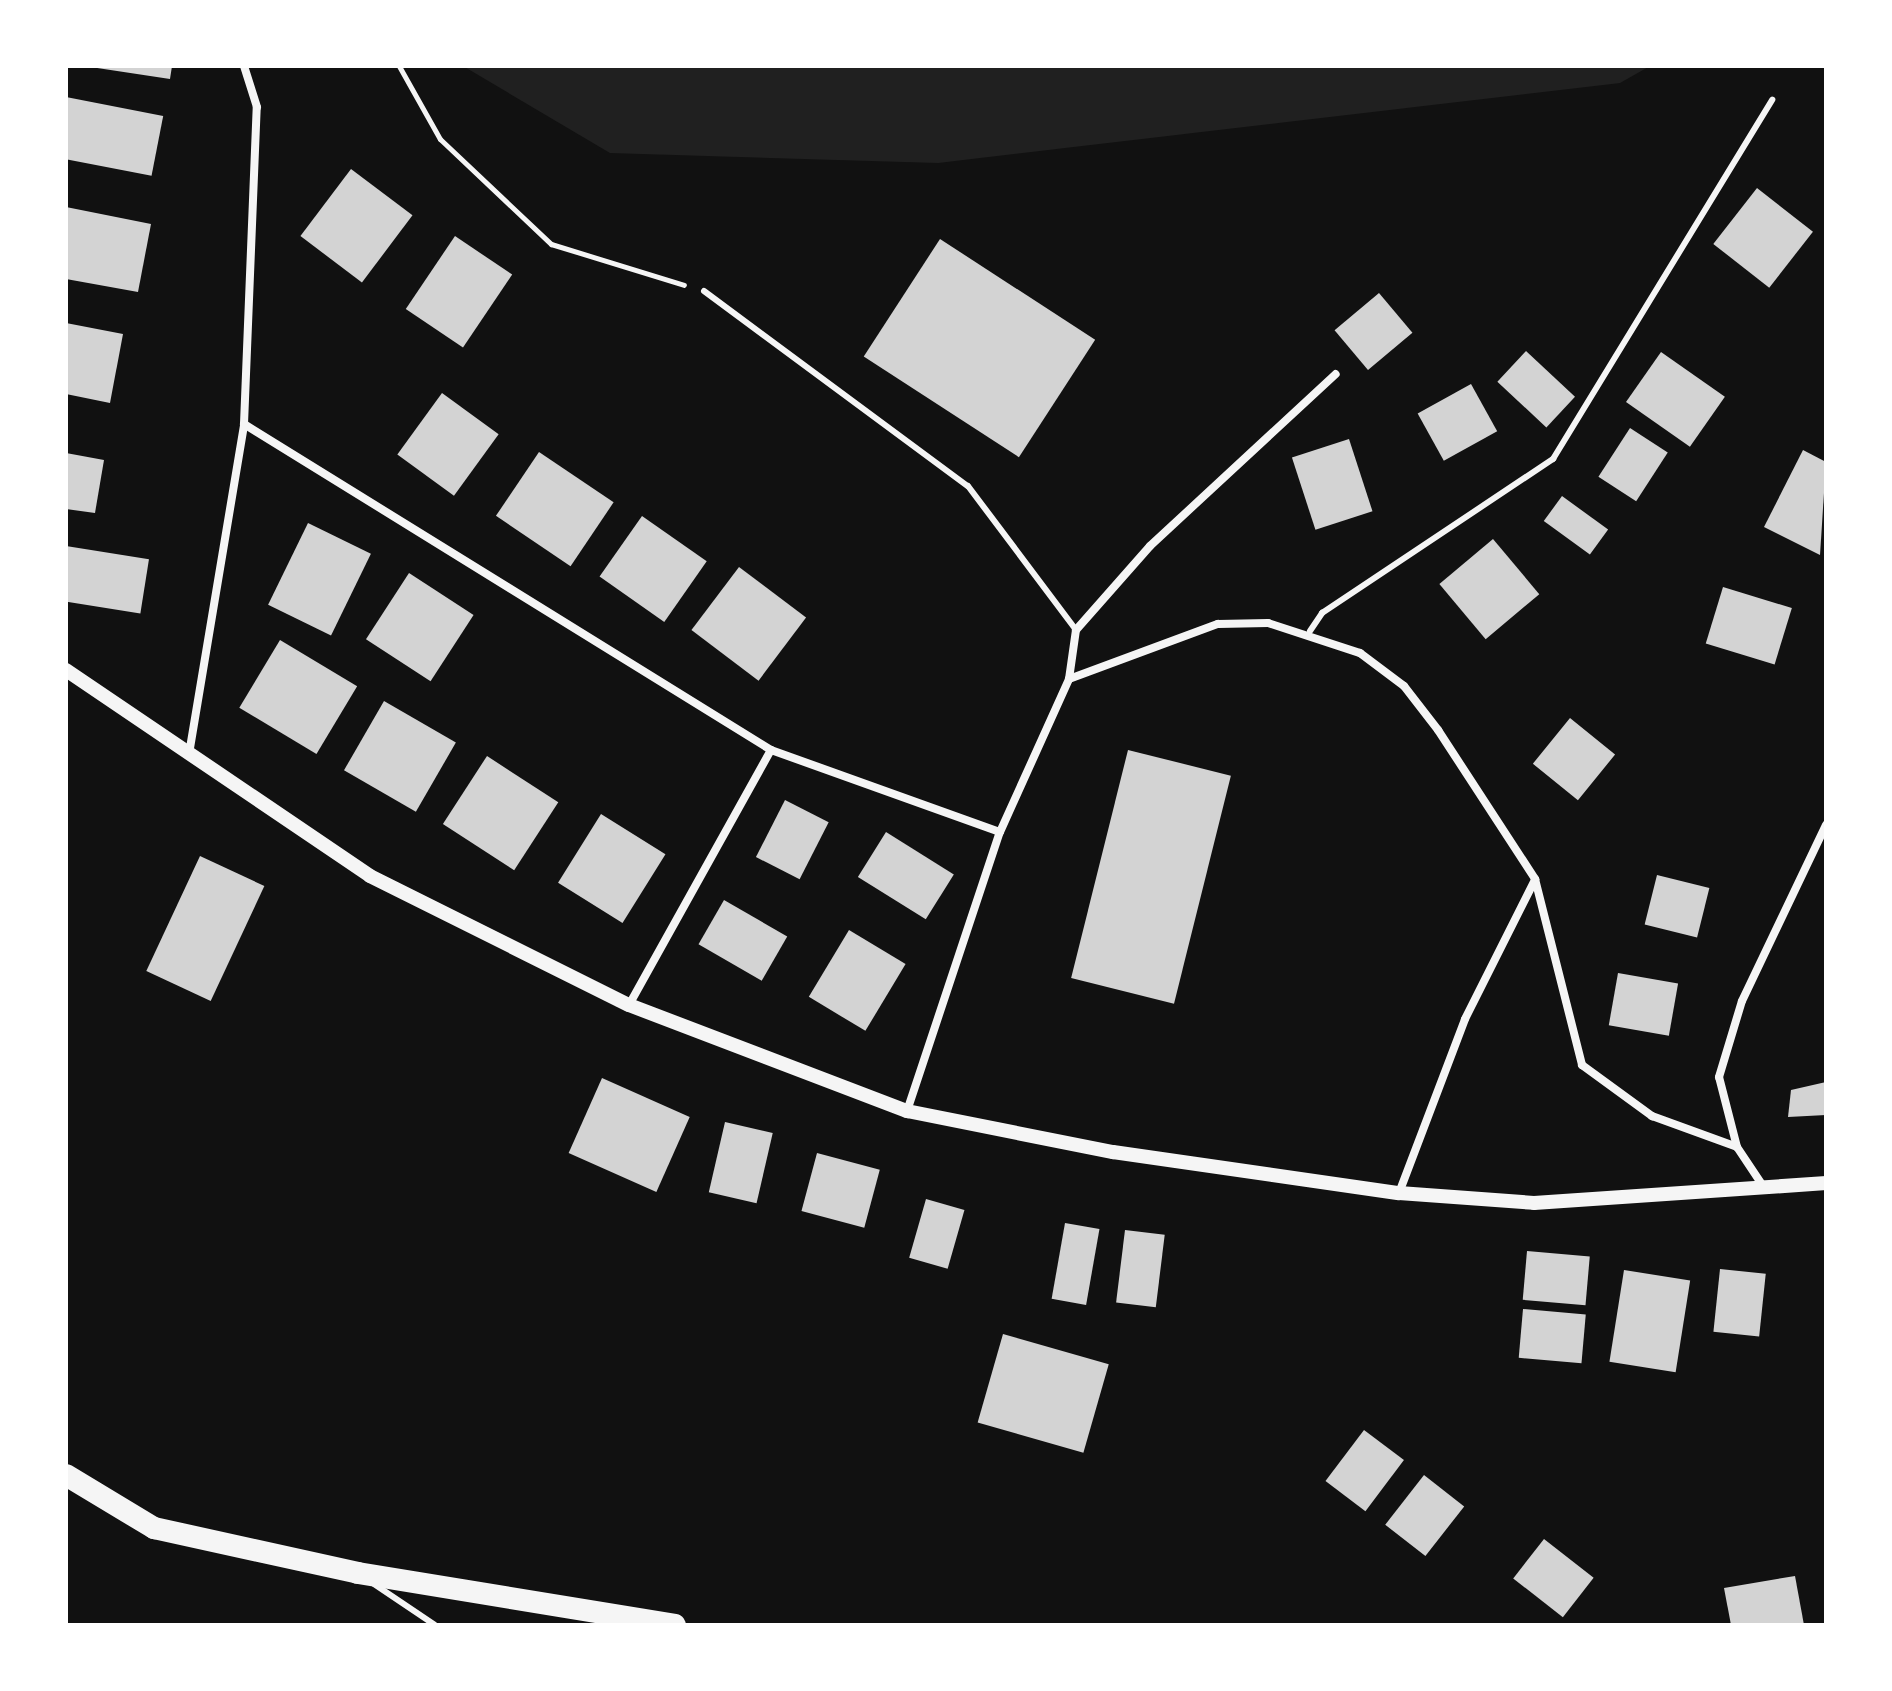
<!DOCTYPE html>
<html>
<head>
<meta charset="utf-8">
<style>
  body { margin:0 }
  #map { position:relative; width:1892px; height:1691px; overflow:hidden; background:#111; font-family:Cabin,sans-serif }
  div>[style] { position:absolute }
  .green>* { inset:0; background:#202020 }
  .building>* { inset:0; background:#d3d3d3; transform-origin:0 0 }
  .path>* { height:5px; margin:-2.5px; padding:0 2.5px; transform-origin:2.5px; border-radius:2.5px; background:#f5f5f5 }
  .service>* { height:6px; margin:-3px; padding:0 3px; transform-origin:3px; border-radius:3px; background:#f5f5f5 }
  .minor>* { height:8px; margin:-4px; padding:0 4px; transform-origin:4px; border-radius:4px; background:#f5f5f5 }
  .tertiary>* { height:14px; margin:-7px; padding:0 7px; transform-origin:7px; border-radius:7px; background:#f5f5f5 }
  .trunk>* { height:22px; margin:-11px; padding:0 11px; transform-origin:11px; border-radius:11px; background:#f5f5f5 }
  span { translate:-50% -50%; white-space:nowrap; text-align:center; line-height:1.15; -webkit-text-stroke:8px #fff; paint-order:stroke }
  .frame { position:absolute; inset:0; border:68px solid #fff; pointer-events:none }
</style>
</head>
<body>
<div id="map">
  <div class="green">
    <div style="clip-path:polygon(463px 66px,1650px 66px,1620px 83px,938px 163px,610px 153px)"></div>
  </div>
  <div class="building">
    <div style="clip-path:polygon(84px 66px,172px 66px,170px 79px)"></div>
    <div style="left:66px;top:97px;width:99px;height:61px;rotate:11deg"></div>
    <div style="left:351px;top:169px;width:77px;height:84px;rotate:37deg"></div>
    <div style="left:1757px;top:188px;width:71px;height:71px;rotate:38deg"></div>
    <div style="clip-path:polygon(66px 207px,151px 224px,138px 292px,66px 279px)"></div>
    <div style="left:455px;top:236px;width:69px;height:88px;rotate:34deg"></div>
    <div style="left:940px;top:239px;width:185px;height:140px;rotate:33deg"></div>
    <div style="left:1379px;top:293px;width:52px;height:58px;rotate:50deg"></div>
    <div style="clip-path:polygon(66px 323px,123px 334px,110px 403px,66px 394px)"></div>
    <div style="left:1526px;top:351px;width:67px;height:42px;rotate:43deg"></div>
    <div style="left:1661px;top:352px;width:78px;height:61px;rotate:35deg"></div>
    <div style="left:1471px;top:384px;width:54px;height:61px;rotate:61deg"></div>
    <div style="left:442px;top:393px;width:70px;height:76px;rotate:36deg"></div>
    <div style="left:1630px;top:428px;width:45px;height:58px;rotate:33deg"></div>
    <div style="left:1349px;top:439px;width:76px;height:60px;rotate:72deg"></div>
    <div style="clip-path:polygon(1803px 450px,1826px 462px,1820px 555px,1764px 527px)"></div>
    <div style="left:539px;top:452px;width:90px;height:77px;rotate:34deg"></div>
    <div style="clip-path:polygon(66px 453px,104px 460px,95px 513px,66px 509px)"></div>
    <div style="left:1562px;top:496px;width:57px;height:31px;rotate:36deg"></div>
    <div style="left:642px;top:516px;width:79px;height:74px;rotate:35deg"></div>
    <div style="left:308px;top:523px;width:70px;height:91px;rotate:26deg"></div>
    <div style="left:1493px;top:539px;width:72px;height:70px;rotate:50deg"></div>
    <div style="left:66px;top:546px;width:84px;height:55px;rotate:9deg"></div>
    <div style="left:739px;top:567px;width:84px;height:79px;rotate:37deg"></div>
    <div style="left:409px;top:573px;width:77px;height:79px;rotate:33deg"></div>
    <div style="left:1723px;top:587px;width:72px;height:59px;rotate:17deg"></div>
    <div style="left:280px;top:640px;width:90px;height:79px;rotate:31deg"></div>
    <div style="left:384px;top:701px;width:83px;height:80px;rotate:30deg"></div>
    <div style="left:1570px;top:718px;width:58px;height:59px;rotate:39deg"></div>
    <div style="left:1128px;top:750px;width:106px;height:235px;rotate:14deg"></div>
    <div style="left:487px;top:756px;width:85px;height:81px;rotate:33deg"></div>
    <div style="left:785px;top:800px;width:49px;height:64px;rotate:27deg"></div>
    <div style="left:601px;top:814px;width:76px;height:81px;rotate:32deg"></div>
    <div style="left:886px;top:832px;width:80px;height:53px;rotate:32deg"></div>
    <div style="left:200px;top:856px;width:71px;height:127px;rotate:25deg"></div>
    <div style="left:1657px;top:875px;width:54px;height:51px;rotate:14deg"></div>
    <div style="left:724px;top:900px;width:73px;height:51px;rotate:30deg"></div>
    <div style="left:849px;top:930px;width:66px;height:78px;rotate:31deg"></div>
    <div style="left:1618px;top:973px;width:61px;height:53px;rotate:10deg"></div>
    <div style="left:602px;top:1078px;width:96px;height:82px;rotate:24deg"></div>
    <div style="clip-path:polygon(1826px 1082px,1826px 1115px,1788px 1117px,1791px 1090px)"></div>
    <div style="left:725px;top:1122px;width:49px;height:72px;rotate:13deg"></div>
    <div style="left:817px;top:1153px;width:65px;height:60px;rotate:15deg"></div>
    <div style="left:926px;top:1199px;width:40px;height:61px;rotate:16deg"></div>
    <div style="left:1065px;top:1223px;width:35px;height:77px;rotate:10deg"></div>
    <div style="left:1125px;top:1230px;width:40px;height:73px;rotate:7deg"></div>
    <div style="left:1527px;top:1251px;width:63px;height:49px;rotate:5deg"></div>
    <div style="left:1720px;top:1269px;width:46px;height:63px;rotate:6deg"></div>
    <div style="left:1624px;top:1270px;width:67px;height:93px;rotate:9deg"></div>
    <div style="left:1523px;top:1309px;width:63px;height:49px;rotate:5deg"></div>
    <div style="left:1003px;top:1334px;width:110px;height:92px;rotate:16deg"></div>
    <div style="left:1364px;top:1430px;width:50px;height:64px;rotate:37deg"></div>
    <div style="left:1424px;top:1475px;width:51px;height:63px;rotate:38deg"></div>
    <div style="left:1544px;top:1539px;width:63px;height:50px;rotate:38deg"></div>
    <div style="clip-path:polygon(1795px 1576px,1804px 1625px,1731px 1625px,1724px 1588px)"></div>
  </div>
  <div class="path">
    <div style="left:399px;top:66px;width:84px;rotate:60.7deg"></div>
    <div style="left:440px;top:139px;width:153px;rotate:43.4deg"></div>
    <div style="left:551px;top:244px;width:139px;rotate:17.1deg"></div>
  </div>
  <div class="service">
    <div style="left:704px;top:291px;width:328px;rotate:36.5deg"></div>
    <div style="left:968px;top:486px;width:180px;rotate:53.1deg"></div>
    <div style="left:1310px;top:631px;width:22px;rotate:-56deg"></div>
    <div style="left:1322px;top:613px;width:278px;rotate:-33.7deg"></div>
    <div style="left:1553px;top:459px;width:421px;rotate:-58.6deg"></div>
    <div style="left:374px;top:1584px;width:73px;rotate:33.9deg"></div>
  </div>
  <div class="minor">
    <div style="left:244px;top:424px;width:620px;rotate:31.74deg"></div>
    <div style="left:771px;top:750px;width:243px;rotate:19.7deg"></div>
    <div style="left:1069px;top:679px;width:49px;rotate:-81.9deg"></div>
    <div style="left:1076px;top:630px;width:112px;rotate:-48.6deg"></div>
    <div style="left:1150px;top:546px;width:253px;rotate:-42.8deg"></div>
    <div style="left:189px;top:754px;width:335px;rotate:-80.5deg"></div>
    <div style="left:244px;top:424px;width:317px;rotate:-87.7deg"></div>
    <div style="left:257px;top:107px;width:43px;rotate:-107.6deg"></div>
    <div style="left:629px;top:1005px;width:292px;rotate:-60.9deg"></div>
    <div style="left:907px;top:1111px;width:294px;rotate:-71.6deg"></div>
    <div style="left:1000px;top:832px;width:168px;rotate:-65.7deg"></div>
    <div style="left:1069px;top:679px;width:159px;rotate:-20.3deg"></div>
    <div style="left:1218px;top:624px;width:50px;rotate:-1.1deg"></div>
    <div style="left:1268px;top:623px;width:97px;rotate:18.1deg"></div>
    <div style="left:1360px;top:653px;width:55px;rotate:36.9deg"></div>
    <div style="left:1404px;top:686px;width:56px;rotate:52.3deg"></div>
    <div style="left:1438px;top:730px;width:178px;rotate:56.9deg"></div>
    <div style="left:1535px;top:879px;width:192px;rotate:75.8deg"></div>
    <div style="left:1582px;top:1065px;width:87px;rotate:36.1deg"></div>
    <div style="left:1652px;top:1116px;width:90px;rotate:20deg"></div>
    <div style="left:1765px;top:1189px;width:50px;rotate:-123.7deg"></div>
    <div style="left:1737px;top:1147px;width:72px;rotate:-104.4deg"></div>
    <div style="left:1719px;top:1077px;width:79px;rotate:-73.2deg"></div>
    <div style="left:1742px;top:1001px;width:195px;rotate:-64.5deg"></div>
    <div style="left:1399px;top:1193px;width:186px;rotate:-69.2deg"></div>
    <div style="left:1465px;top:1019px;width:156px;rotate:-63.3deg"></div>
  </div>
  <div class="tertiary">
    <div style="left:66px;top:670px;width:367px;rotate:34.1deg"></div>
    <div style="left:370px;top:876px;width:289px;rotate:26.5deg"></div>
    <div style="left:629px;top:1005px;width:298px;rotate:20.9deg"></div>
    <div style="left:907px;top:1111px;width:210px;rotate:11.3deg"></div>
    <div style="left:1113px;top:1152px;width:289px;rotate:8.2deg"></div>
    <div style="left:1399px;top:1193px;width:135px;rotate:4.2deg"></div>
    <div style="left:1534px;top:1203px;width:293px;rotate:-3.9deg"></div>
  </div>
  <div class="trunk">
    <div style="left:66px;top:1475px;width:103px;rotate:31.1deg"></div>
    <div style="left:154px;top:1528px;width:209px;rotate:12.4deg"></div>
    <div style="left:358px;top:1573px;width:321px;rotate:9.3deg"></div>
  </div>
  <div class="frame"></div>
</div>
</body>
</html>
